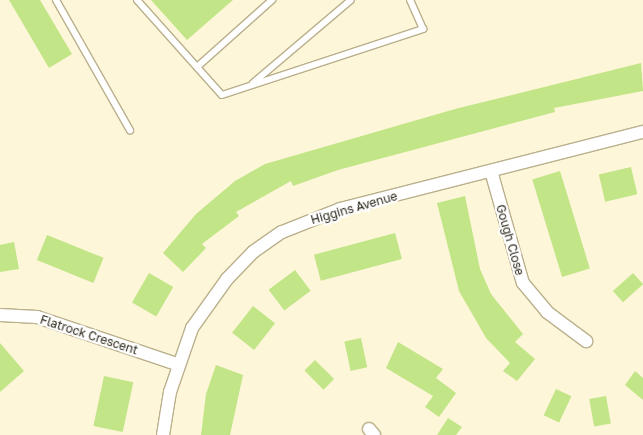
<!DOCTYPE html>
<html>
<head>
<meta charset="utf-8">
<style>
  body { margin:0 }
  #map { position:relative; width:643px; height:435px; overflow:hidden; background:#fef6d8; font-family:"Golos Text",sans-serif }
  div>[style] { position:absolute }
  .building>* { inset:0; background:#c1e587; transform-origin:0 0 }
  .roads { filter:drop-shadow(1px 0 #bab08d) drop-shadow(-1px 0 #bab08d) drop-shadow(0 1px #bab08d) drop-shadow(0 -1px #bab08d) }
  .service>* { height:6px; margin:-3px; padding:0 3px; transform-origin:3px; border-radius:3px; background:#fff }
  .minor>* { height:12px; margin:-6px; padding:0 6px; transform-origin:6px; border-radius:6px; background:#fff }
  span { translate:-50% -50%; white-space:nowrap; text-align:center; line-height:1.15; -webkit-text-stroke:4.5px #fff; paint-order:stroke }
  .street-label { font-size:12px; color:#2b2719 }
</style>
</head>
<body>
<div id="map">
  <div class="building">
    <div style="clip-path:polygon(9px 0,40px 0,72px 54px,49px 68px)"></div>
    <div style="clip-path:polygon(151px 0,233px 0,187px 40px)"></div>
    <div style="clip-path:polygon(641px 63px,643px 91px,554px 108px,555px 112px,338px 170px,293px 186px,291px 181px,236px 212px,239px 216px,202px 244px,206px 248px,183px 272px,163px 253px,196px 214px,235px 181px,265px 164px,455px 109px)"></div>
    <div style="left:631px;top:167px;width:28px;height:33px;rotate:77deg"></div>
    <div style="left:560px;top:171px;width:102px;height:29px;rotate:73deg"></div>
    <div style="clip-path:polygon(465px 196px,480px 269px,491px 294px,523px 334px,515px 342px,535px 359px,517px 381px,503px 371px,510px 363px,486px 338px,459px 291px,437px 203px)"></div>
    <div style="left:395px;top:233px;width:27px;height:84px;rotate:75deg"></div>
    <div style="left:47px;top:235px;width:61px;height:27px;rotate:22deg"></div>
    <div style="clip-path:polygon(14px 242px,19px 269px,0 272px,0 245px)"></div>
    <div style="left:295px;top:270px;width:26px;height:33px;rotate:53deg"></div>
    <div style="left:149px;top:273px;width:28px;height:34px;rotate:30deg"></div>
    <div style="left:633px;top:273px;width:15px;height:27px;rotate:48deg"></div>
    <div style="left:253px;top:306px;width:28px;height:34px;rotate:38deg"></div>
    <div style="left:361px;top:338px;width:30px;height:17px;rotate:78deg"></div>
    <div style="clip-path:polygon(398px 342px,443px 369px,436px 378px,456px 393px,439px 417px,425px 407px,433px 396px,386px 368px)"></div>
    <div style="clip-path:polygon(0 343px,24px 371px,0 392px)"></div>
    <div style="left:315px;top:360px;width:27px;height:15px;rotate:45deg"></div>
    <div style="clip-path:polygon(216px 365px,243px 375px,230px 435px,201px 435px,206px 394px)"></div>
    <div style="clip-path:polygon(635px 371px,643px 378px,643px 400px,625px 385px)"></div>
    <div style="left:104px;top:376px;width:30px;height:51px;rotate:12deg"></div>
    <div style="left:556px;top:389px;width:17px;height:29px;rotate:25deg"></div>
    <div style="left:606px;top:396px;width:28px;height:17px;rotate:80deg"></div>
    <div style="clip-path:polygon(448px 418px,462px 427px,456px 435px,437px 435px)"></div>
  </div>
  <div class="roads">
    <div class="service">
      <div style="left:56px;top:0;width:150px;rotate:60.4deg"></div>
      <div style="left:137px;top:0;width:127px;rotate:48.2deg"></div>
      <div style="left:222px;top:95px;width:212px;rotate:-18.2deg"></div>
      <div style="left:423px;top:29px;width:32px;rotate:-114deg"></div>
      <div style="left:197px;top:67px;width:101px;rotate:-41.8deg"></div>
      <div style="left:253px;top:83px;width:128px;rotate:-40.3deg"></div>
    </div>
    <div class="minor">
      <div style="left:491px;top:171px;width:116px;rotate:74.1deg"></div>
      <div style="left:523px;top:283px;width:38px;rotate:50deg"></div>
      <div style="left:547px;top:312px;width:49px;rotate:36.6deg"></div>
      <div style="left:0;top:315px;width:37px;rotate:3deg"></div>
      <div style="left:37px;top:317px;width:148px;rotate:18.6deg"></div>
      <div style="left:369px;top:429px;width:8px;rotate:50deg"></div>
      <div style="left:163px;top:435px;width:44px;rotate:-80.8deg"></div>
      <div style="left:170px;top:392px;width:68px;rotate:-71deg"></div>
      <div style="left:192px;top:328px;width:60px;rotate:-54.5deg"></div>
      <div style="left:227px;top:279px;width:37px;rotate:-46deg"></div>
      <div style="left:253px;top:252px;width:35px;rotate:-35deg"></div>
      <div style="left:282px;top:232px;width:62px;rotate:-21.6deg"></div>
      <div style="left:340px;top:209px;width:313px;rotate:-14.3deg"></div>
    </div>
  </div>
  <div class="street-label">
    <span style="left:354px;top:208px;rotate:-16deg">Higgins Avenue</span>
    <span style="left:510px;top:240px;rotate:74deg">Gough Close</span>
    <span style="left:89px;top:335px;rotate:18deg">Flatrock Crescent</span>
  </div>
</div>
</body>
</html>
